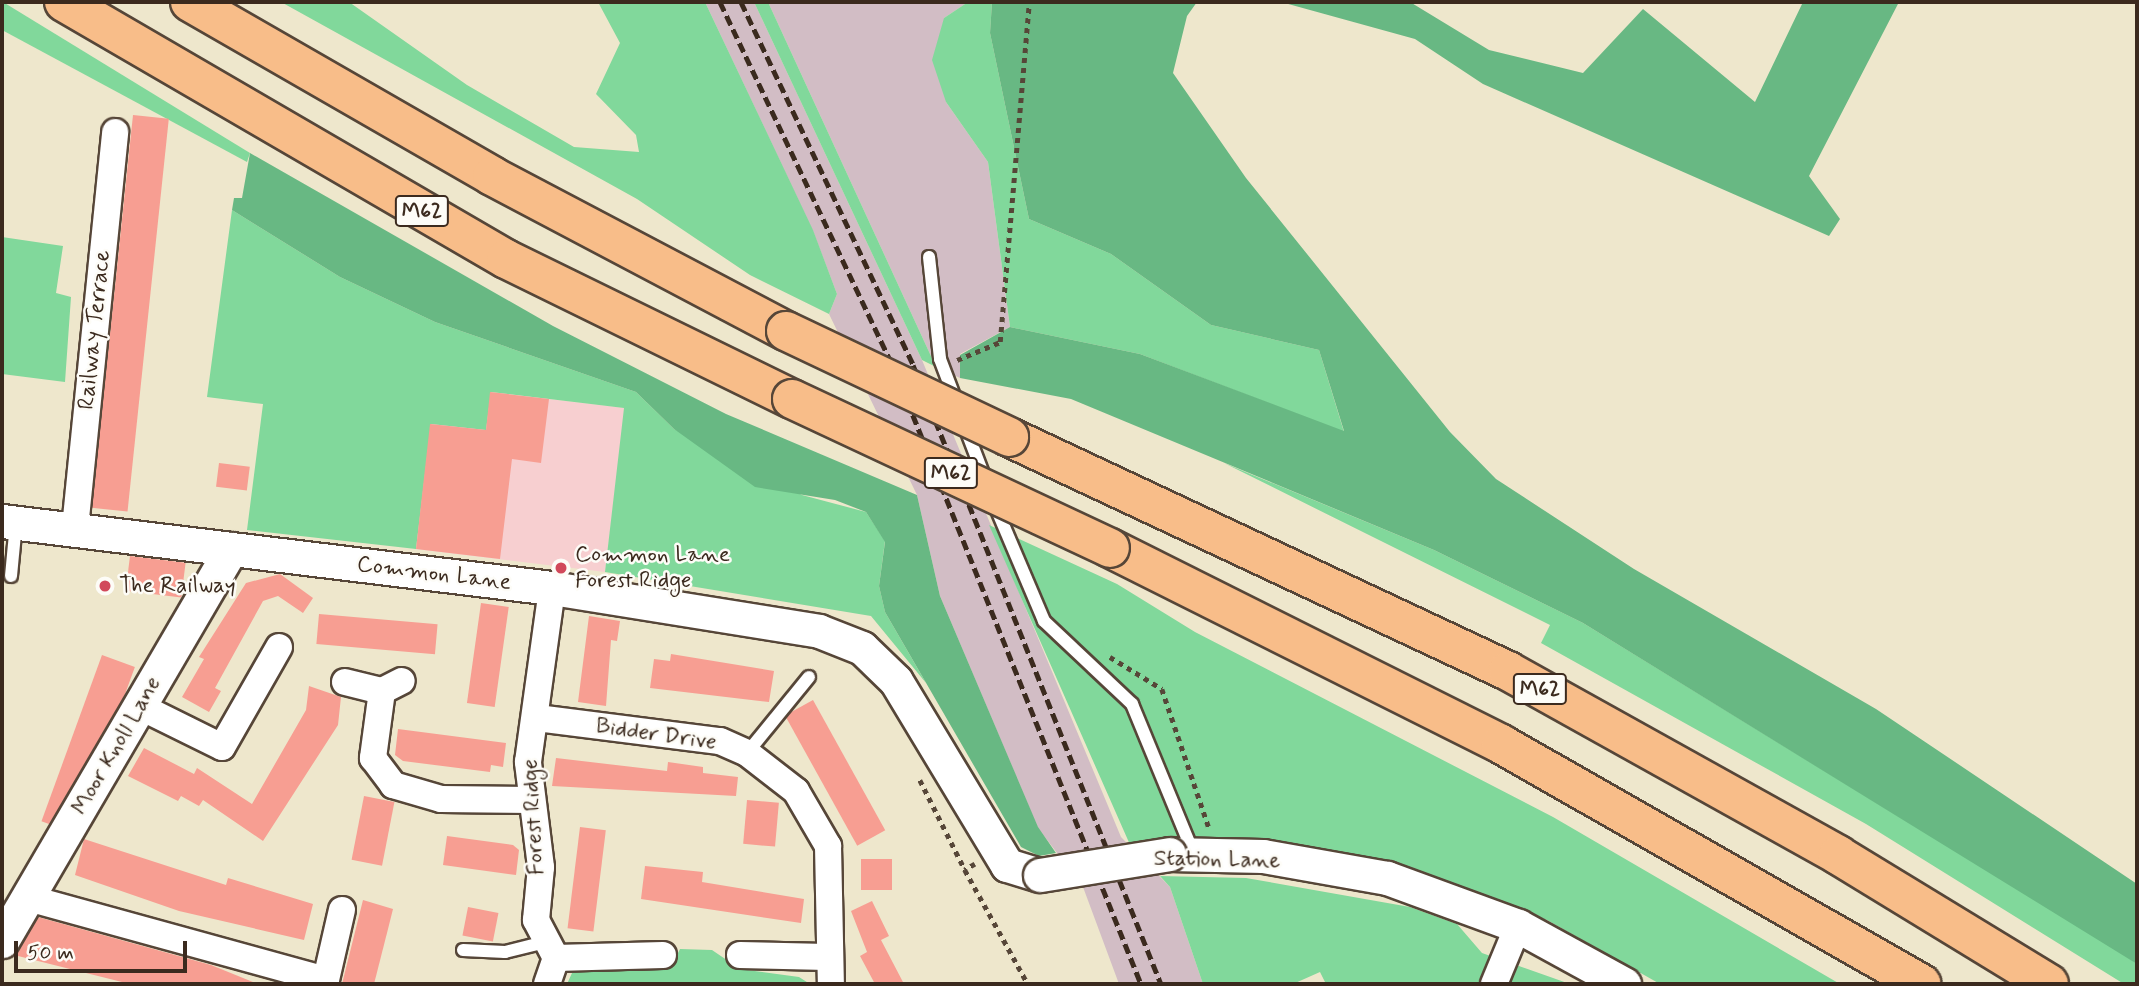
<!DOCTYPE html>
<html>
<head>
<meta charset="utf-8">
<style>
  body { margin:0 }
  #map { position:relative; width:2139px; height:986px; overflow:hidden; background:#eee7cc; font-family:Mynerve,sans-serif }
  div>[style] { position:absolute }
  .built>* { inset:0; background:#f7cfd0 }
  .industrial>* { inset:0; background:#d2bdc5 }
  .green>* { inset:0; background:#81d89b }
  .forest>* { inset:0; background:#68b883 }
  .building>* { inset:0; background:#f79e92; transform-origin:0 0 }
  .path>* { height:4.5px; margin-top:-2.25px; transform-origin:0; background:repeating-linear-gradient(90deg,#564638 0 5px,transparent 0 10px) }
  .roads { filter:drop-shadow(2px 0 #564638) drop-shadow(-2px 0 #564638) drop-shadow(0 2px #564638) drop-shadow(0 -2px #564638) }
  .service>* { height:12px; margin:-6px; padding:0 6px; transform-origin:6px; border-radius:6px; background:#fff }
  .minor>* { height:26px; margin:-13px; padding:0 13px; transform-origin:13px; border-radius:13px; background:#fff }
  .tertiary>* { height:33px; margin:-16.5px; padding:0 16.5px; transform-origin:16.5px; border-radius:16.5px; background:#fff }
  .motorway>* { height:38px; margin:-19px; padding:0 19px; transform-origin:19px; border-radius:19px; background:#f8bd89 }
  .rail>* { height:5px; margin-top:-2.5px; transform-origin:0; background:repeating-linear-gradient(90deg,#3b2a1e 0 10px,transparent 0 15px) }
  .bridges { filter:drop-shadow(2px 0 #564638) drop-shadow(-2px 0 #564638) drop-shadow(0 2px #564638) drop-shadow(0 -2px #564638) }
  .tertiary-bridge>* { height:33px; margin:-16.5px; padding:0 16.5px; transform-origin:16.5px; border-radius:16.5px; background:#fff }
  .motorway-bridge>* { height:38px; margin:-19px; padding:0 19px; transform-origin:19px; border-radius:19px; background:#f8bd89 }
  .dots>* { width:19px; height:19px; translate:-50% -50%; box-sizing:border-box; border:4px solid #fdfcf7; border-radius:50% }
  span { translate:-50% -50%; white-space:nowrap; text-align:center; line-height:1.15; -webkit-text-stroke:5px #fdfcf7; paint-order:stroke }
  .shield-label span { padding:2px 5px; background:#fdfcf7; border:2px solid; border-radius:5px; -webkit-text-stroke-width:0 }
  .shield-label { font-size:21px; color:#3b2a1e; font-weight:700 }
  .street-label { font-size:23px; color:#3b2a1e }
  .poi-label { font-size:23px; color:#3b2a1e }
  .left { translate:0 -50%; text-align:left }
  .frame { position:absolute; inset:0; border:4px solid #3b2a1e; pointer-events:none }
  .scale { position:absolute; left:14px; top:941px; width:173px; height:32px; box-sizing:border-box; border:4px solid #3b2a1e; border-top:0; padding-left:9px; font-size:21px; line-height:24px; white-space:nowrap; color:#3b2a1e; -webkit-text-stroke:5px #fdfcf7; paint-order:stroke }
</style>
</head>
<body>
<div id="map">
  <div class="built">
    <div style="clip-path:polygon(490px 392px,625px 408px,605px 572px,416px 549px,430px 424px)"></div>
  </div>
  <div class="industrial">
    <div style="clip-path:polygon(705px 2px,754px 2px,922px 360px,1121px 837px,1170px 887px,1203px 984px,1119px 984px,1083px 887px,1038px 828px,940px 596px,917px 495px,829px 314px,837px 294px,813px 231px)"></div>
    <div style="clip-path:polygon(768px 2px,968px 2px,944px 18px,946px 102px,988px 162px,1010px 327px,960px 354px,960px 378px,936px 367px)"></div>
  </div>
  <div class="green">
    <div style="clip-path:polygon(3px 2px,250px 153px,247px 162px,2px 30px)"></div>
    <div style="clip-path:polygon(281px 2px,349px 2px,467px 85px,574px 147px,639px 152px,636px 135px,596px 94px,620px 43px,598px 2px,705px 2px,813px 230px,837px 294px,829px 314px,750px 275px,637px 199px)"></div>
    <div style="clip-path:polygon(754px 2px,768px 2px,936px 367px,922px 360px)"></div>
    <div style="clip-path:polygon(968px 2px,992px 2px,990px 33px,1029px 219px,1111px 254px,1211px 325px,1319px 350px,1344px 432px,1140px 354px,1010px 327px,988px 162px,946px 102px,932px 60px,944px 18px)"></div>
    <div style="clip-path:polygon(232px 210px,340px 277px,435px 322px,636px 392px,674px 429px,802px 495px,866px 512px,885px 541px,879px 586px,885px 612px,926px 683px,871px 616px,605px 572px,624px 408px,491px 392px,486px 430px,431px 424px,416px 549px,247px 530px,263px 404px,207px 397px)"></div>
    <div style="clip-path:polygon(2px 237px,63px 246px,56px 293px,71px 297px,65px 382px,2px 374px)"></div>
    <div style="clip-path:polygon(1224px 463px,1434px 550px,1583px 623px,2125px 955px,2137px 964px,2137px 984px,2124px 984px,1866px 824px,1541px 643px,1550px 625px)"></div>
    <div style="clip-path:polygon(989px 525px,1117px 584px,1195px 632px,1553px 817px,1840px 984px,1660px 984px,1547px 920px,1402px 867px,1131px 847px)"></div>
    <div style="clip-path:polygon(1160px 876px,1246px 878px,1410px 907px,1457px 924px,1482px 953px,1570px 984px,1326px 984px,1320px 972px,1293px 984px,1203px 984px,1170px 887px)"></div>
    <div style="clip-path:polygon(680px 949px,712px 950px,740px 969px,799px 977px,810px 984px,567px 984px,572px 973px,603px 965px,674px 961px)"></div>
  </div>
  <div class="forest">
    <div style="clip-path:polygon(992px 2px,1197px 2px,1187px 16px,1173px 73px,1246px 178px,1450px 432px,1496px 479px,1634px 569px,1876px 709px,2137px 884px,2137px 964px,1583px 623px,1434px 550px,1071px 399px,960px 378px,960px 355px,1010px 327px,1140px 354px,1344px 431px,1319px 350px,1211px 325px,1111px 254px,1029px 219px,990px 33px)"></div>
    <div style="clip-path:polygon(1281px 2px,1410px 2px,1489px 50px,1583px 73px,1643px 9px,1755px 102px,1803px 2px,1899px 2px,1809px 176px,1840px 219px,1829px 236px,1483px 84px,1415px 39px)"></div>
    <div style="clip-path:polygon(250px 153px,553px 326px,726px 414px,917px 495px,940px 596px,1038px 827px,1056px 853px,1039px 856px,1021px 847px,885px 612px,879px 586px,885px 542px,866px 512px,835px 500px,755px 487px,674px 429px,636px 392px,435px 322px,340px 277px,232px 210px,234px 198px,242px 198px)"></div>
  </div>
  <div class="building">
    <div style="left:133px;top:115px;width:36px;height:395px;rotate:6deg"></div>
    <div style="clip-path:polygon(490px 392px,549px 399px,541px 463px,512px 459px,500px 559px,416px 549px,430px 424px,486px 430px)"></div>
    <div style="left:219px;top:463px;width:31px;height:24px;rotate:7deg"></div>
    <div style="left:130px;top:556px;width:56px;height:35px;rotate:7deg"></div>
    <div style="clip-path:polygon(280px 574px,313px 598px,303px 613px,278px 596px,263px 601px,215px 688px,221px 691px,209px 712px,182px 697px,204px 659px,199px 657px,246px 583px)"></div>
    <div style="left:481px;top:603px;width:28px;height:101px;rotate:8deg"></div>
    <div style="left:319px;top:614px;width:119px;height:30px;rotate:5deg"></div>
    <div style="clip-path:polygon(589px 616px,620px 621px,617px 641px,611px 640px,606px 706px,578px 702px)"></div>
    <div style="clip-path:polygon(671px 654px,774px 671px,769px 702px,650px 688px,654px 659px,670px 661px)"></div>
    <div style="left:102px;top:655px;width:35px;height:177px;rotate:20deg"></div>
    <div style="clip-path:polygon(309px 686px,341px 697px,338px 725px,263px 841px,203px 800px,199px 806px,181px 796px,178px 801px,128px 776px,144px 748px,194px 774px,197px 768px,252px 804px,306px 710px)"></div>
    <div style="left:813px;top:700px;width:149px;height:32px;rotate:61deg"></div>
    <div style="clip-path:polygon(398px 729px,506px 743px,503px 767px,491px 765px,490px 772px,403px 761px,395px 755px)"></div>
    <div style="clip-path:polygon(556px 758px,667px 771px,668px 762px,703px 767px,703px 773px,738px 777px,736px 796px,552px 786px)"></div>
    <div style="left:364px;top:796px;width:31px;height:65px;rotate:11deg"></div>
    <div style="left:747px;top:800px;width:32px;height:44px;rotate:5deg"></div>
    <div style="left:580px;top:827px;width:26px;height:102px;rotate:7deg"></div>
    <div style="clip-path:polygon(447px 836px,513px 845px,519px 850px,516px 875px,443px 865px)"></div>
    <div style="clip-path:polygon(84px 839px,226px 885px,228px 878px,313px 904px,304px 940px,179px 911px,75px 875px)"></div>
    <div style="left:861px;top:859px;width:31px;height:31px"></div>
    <div style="clip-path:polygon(645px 866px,703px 872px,702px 882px,804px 899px,801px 923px,641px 899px)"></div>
    <div style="clip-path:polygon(363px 900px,393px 909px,388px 929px,374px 984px,342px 984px)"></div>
    <div style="clip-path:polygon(872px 901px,889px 936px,881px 940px,904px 984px,875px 984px,860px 956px,867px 952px,851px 911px)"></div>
    <div style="left:468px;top:907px;width:31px;height:29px;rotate:11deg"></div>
    <div style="clip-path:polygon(38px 917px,211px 965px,258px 984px,130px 984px,14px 955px)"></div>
  </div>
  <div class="path">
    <div style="left:957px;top:360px;width:47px;rotate:-22.7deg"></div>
    <div style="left:1000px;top:342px;width:341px;rotate:-85.1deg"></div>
    <div style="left:1110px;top:657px;width:61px;rotate:31.6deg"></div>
    <div style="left:1162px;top:689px;width:147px;rotate:71.3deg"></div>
    <div style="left:920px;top:780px;width:101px;rotate:63.4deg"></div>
    <div style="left:975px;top:864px;width:12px;rotate:149deg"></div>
    <div style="left:965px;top:870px;width:130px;rotate:61.1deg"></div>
  </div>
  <div class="roads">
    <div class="service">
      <div style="left:929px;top:257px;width:103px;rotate:83.8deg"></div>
      <div style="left:940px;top:359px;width:48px;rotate:69.3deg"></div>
      <div style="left:964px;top:424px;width:59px;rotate:69.1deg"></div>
      <div style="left:994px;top:503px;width:128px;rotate:67deg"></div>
      <div style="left:1044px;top:621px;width:121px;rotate:43.3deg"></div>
      <div style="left:1132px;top:704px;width:160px;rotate:67.6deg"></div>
      <div style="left:11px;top:576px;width:53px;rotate:-84.6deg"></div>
      <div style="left:747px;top:753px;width:98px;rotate:-50.8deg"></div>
      <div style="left:463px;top:950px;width:42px;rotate:2.7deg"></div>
      <div style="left:505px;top:952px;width:41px;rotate:-14deg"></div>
    </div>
    <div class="minor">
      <div style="left:75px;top:528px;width:398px;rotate:-84.2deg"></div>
      <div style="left:345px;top:682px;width:38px;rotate:14deg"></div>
      <div style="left:382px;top:691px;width:22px;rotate:-27deg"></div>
      <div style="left:382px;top:691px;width:68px;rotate:97.7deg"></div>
      <div style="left:373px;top:758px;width:34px;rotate:53deg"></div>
      <div style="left:393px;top:785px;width:50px;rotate:16.3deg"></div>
      <div style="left:441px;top:799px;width:89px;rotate:0.6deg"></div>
      <div style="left:141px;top:707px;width:90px;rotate:26.3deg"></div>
      <div style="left:222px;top:747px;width:115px;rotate:-60.3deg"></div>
      <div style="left:537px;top:718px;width:184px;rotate:7.2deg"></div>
      <div style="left:720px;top:741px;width:30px;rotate:24deg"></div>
      <div style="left:747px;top:753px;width:62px;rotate:37.8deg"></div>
      <div style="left:796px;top:791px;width:64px;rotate:59.8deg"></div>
      <div style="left:828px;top:846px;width:138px;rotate:88.8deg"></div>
      <div style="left:28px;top:898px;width:309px;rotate:15.4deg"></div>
      <div style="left:740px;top:955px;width:87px;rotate:1.3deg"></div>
      <div style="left:556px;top:958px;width:107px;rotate:-1.6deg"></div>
      <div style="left:325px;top:984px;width:76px;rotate:-77.1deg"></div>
      <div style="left:547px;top:984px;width:28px;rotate:-71deg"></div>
      <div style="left:556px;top:958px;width:43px;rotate:-117.8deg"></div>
      <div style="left:536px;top:920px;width:53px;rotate:-84.6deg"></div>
      <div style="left:541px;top:867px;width:106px;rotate:-97.1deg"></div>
      <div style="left:528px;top:762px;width:176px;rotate:-82.1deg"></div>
      <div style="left:1494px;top:984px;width:63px;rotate:-67.5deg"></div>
    </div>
    <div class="tertiary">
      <div style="left:2px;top:521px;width:554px;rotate:6.95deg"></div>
      <div style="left:552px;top:588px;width:270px;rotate:9.1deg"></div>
      <div style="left:819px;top:631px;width:46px;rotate:21.6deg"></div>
      <div style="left:862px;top:648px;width:47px;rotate:44.1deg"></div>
      <div style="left:896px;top:681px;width:215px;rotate:58.9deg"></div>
      <div style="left:1007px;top:865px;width:34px;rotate:17deg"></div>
      <div style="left:1169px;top:854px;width:94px;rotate:1.2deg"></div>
      <div style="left:1263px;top:856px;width:126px;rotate:10.1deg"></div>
      <div style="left:1387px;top:878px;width:140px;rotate:20.1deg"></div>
      <div style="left:1518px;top:926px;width:121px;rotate:28.7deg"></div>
      <div style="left:2px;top:941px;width:454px;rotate:-59.7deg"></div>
    </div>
    <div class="motorway">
      <div style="left:64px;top:2px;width:511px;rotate:30.18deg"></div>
      <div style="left:506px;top:259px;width:318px;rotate:26.1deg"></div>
      <div style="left:190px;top:2px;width:349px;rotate:29.9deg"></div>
      <div style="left:492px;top:176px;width:332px;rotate:27.8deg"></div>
      <div style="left:1009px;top:437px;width:551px;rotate:25.12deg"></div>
      <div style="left:1508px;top:671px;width:378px;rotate:29.1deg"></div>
      <div style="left:1838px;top:855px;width:247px;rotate:31.4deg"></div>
      <div style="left:1110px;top:548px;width:437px;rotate:26.6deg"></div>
      <div style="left:1501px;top:744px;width:484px;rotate:29.7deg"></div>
    </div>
  </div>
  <div class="rail">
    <div style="left:720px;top:2px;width:411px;rotate:64.6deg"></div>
    <div style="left:896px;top:373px;width:658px;rotate:68.15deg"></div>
    <div style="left:741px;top:2px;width:402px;rotate:64.6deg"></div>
    <div style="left:913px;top:365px;width:667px;rotate:68.17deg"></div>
  </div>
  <div class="bridges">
    <div class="tertiary-bridge">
      <div style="left:1040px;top:875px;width:131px;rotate:-9.2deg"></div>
    </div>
    <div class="motorway-bridge">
      <div style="left:786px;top:331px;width:247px;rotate:25.4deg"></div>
      <div style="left:792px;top:399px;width:351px;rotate:25.1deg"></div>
    </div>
  </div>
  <div class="dots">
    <div style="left:561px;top:568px;background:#d1495b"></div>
    <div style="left:105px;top:586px;background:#d1495b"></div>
  </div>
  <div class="shield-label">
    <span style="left:422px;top:211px">M62</span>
    <span style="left:951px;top:473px">M62</span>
    <span style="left:1540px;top:689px">M62</span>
  </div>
  <div class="street-label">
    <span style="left:95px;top:330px;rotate:-84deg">Railway Terrace</span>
    <span style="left:434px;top:574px;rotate:7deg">Common Lane</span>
    <span style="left:656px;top:735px;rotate:8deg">Bidder Drive</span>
    <span style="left:117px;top:746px;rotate:-60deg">Moor Knoll Lane</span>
    <span style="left:534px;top:817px;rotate:-93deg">Forest Ridge</span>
    <span style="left:1217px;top:860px;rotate:1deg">Station Lane</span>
  </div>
  <div class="poi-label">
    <span class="left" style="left:575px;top:568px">Common Lane<br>Forest Ridge</span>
    <span class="left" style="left:119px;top:586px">The Railway</span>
  </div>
  <div class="frame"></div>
  <div class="scale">50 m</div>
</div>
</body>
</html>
